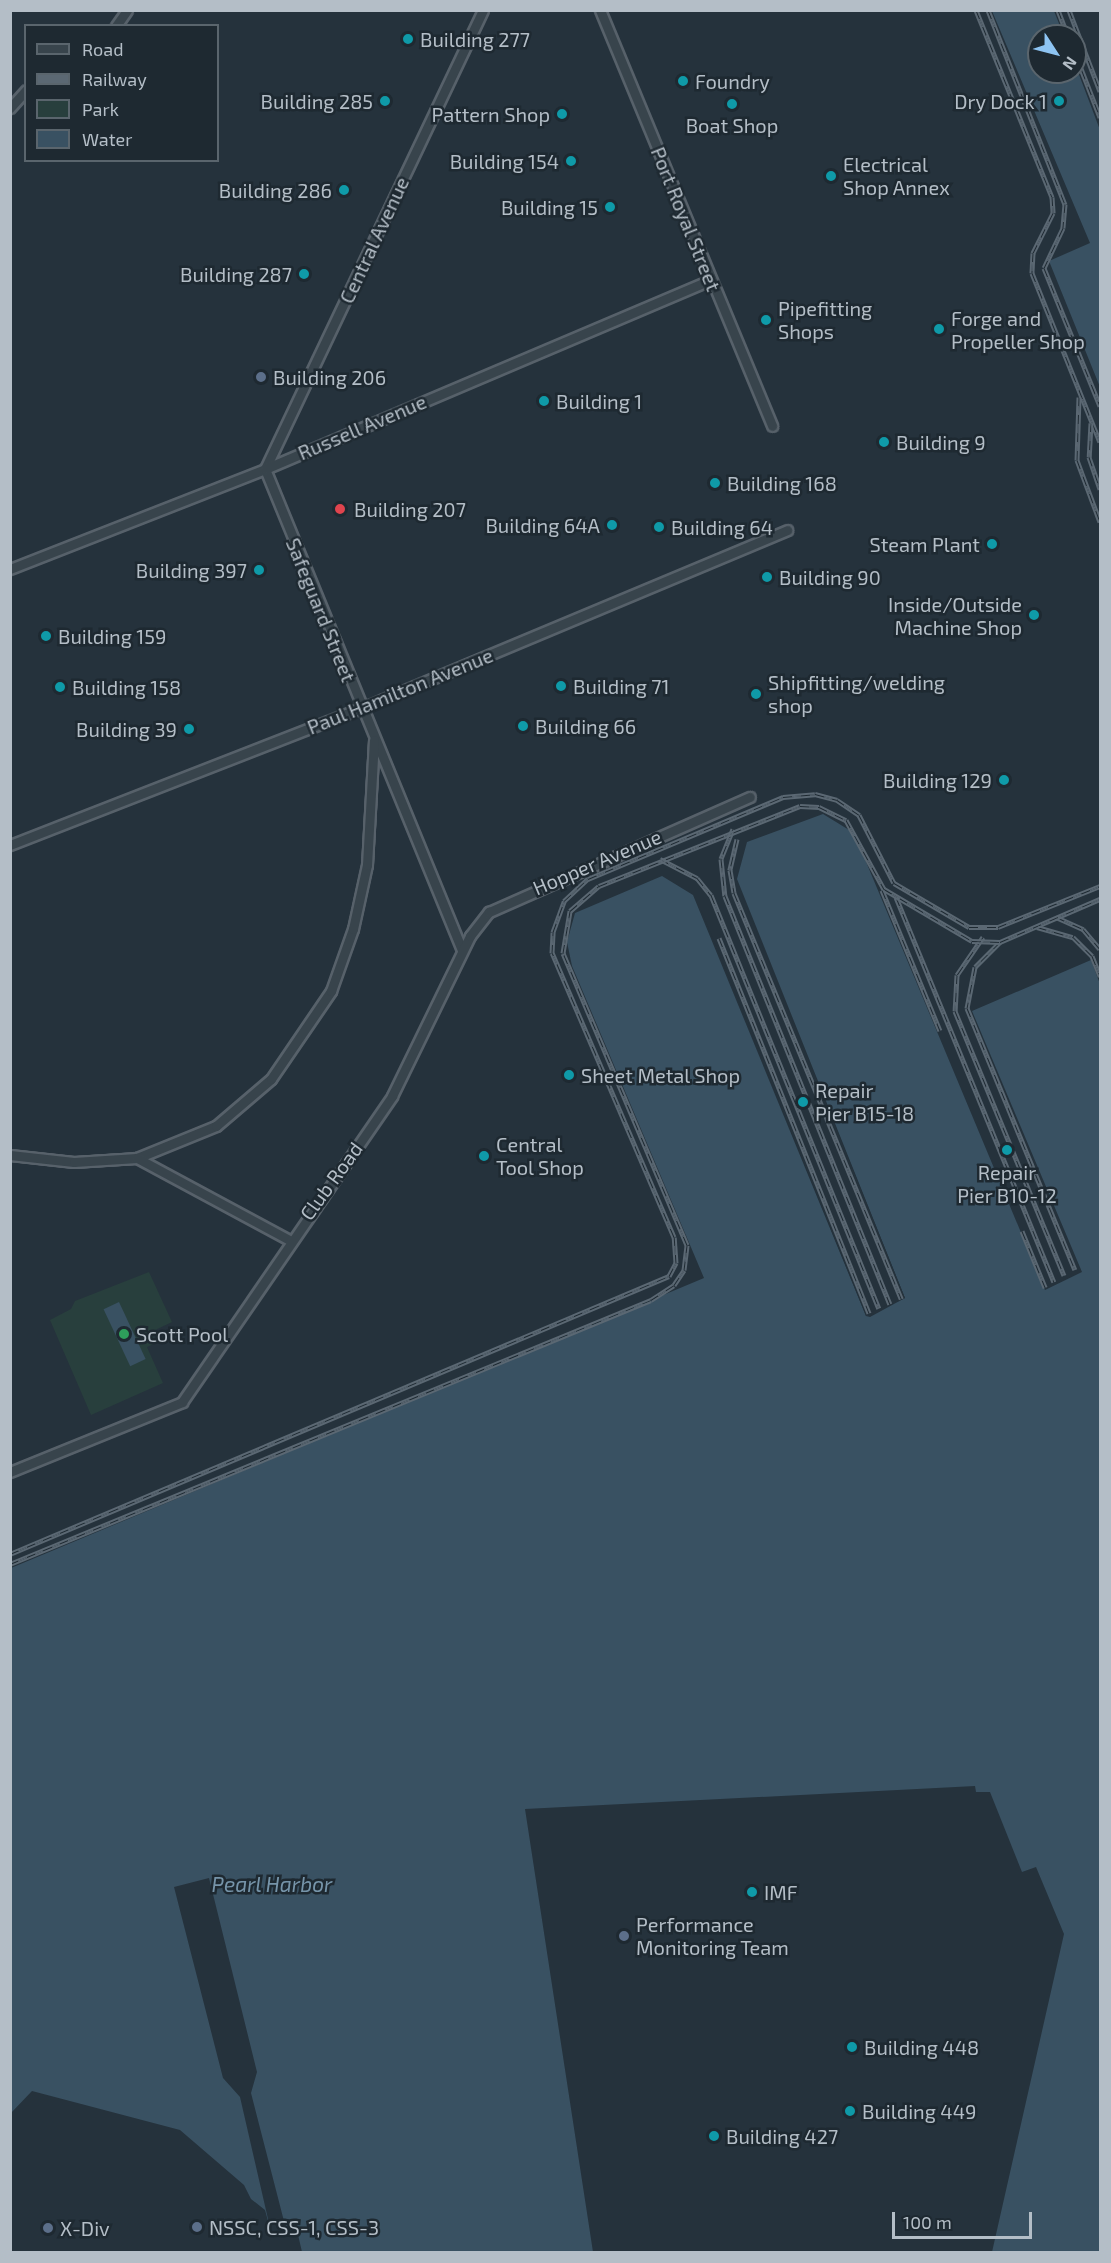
<!DOCTYPE html>
<html>
<head>
<meta charset="utf-8">
<style>
  body { margin:0 }
  #map { position:relative; width:1111px; height:2263px; overflow:hidden; background:#25323c; font-family:"Exo 2",sans-serif }
  div>[style] { position:absolute }
  .green>* { inset:0; background:#283f3d }
  .water>* { inset:0; background:#395162; transform-origin:0 0 }
  .pier>* { inset:0; background:#25323c }
  .roads { filter:drop-shadow(2px 0 #57616a) drop-shadow(-2px 0 #57616a) drop-shadow(0 2px #57616a) drop-shadow(0 -2px #57616a) }
  .street>* { height:9px; margin:-4.5px; padding:0 4.5px; transform-origin:4.5px; border-radius:4.5px; background:#38444c }
  .rail>* { height:5px; margin-top:-2.5px; transform-origin:0; background:repeating-linear-gradient(90deg,#1e2931 0 9px,#5b6873 0 18px); box-sizing:border-box; border-block:2px solid #5b6873 }
  .dots>* { width:16px; height:16px; translate:-50% -50%; box-sizing:border-box; border:3px solid #1e2931; border-radius:50% }
  span { translate:-50% -50%; white-space:nowrap; text-align:center; line-height:1.15; -webkit-text-stroke:5px #1e2931; paint-order:stroke }
  .poi-label { font-size:20px; color:#b4bec7 }
  .left { translate:0 -50%; text-align:left }
  .right { translate:-100% -50%; text-align:right }
  .street-label { font-size:20px; color:#b4bec7 }
  .water-label { font-size:21px; color:#7694a9; font-style:italic }
  .frame { position:absolute; inset:0; border:12px solid #b4bec7; pointer-events:none }
  .legend { position:absolute; left:24px; top:24px; width:195px; height:138px; box-sizing:border-box; background:#1e2931; border:2px solid #5a656d; margin:0; padding:8px 10px; list-style:none; font-size:18px; color:#b4bec7 }
  .legend li { display:flex; align-items:center; gap:12px; height:30px }
  .legend b { width:30px; border:2px solid #5a656d }
  .north { position:absolute; left:1027px; top:24px; width:60px; height:60px; box-sizing:border-box; background:#1e2931; border:2px solid #5a656d; border-radius:50%; rotate:126deg; font-size:16px; font-weight:700; line-height:24px; text-align:center; color:#b4bec7 }
  .north::after { content:''; display:block; margin:auto; width:21px; height:27px; background:#8ec4f2; clip-path:polygon(50% 0,100% 100%,50% 72%,0 100%) }
  .scale { position:absolute; left:892px; top:2212px; width:140px; height:27px; box-sizing:border-box; border:3px solid #b4bec7; border-top:0; padding-left:8px; font-size:18px; line-height:21px; white-space:nowrap; color:#b4bec7; -webkit-text-stroke:4px #1e2931; paint-order:stroke }
</style>
</head>
<body>
<div id="map">
  <div class="green">
    <div style="clip-path:polygon(149px 1272px,172px 1322px,151px 1332px,156px 1343px,147px 1347px,163px 1383px,91px 1415px,50px 1320px,71px 1309px,75px 1301px)"></div>
  </div>
  <div class="water">
    <div style="clip-path:polygon(992px 11px,1054px 11px,1064px 36px,1039px 36px,1039px 72px,1075px 72px,1075px 64px,1100px 130px,1100px 387px,1049px 261px,1090px 243px)"></div>
    <div style="clip-path:polygon(823px 814px,854px 833px,1045px 1290px,1082px 1272px,972px 1011px,1091px 960px,1100px 984px,1100px 2252px,992px 2252px,1064px 1934px,1036px 1867px,1022px 1872px,990px 1792px,976px 1792px,975px 1786px,525px 1809px,593px 2252px,302px 2252px,296px 2226px,271px 2232px,265px 2210px,251px 2199px,244px 2185px,180px 2130px,32px 2091px,11px 2113px,11px 1568px,704px 1278px,572px 966px,567px 942px,575px 913px,662px 876px,693px 895px,866px 1316px,905px 1298px,737px 879px,747px 842px)"></div>
    <div style="left:119px;top:1302px;width:63px;height:17px;rotate:65deg"></div>
  </div>
  <div class="pier">
    <div style="clip-path:polygon(740px 890px,905px 1298px,870px 1317px,866px 1316px,700px 907px,869px 1313px,902px 1298px)"></div>
    <div style="clip-path:polygon(209px 1878px,257px 2072px,251px 2093px,286px 2229px,271px 2232px,240px 2097px,223px 2078px,174px 1887px)"></div>
  </div>
  <div class="roads">
    <div class="street">
      <div style="left:600px;top:10px;width:450px;rotate:67.5deg"></div>
      <div style="left:116px;top:26px;width:19px;rotate:-55deg"></div>
      <div style="left:10px;top:108px;width:24px;rotate:-48deg"></div>
      <div style="left:265px;top:469px;width:520px;rotate:67.73deg"></div>
      <div style="left:265px;top:469px;width:508px;rotate:-64.59deg"></div>
      <div style="left:10px;top:569px;width:274px;rotate:-21.4deg"></div>
      <div style="left:265px;top:469px;width:484px;rotate:-23deg"></div>
      <div style="left:10px;top:845px;width:378px;rotate:-21.3deg"></div>
      <div style="left:362px;top:708px;width:461px;rotate:-22.7deg"></div>
      <div style="left:10px;top:1155px;width:64px;rotate:6.2deg"></div>
      <div style="left:74px;top:1162px;width:63px;rotate:-3.6deg"></div>
      <div style="left:137px;top:1158px;width:85px;rotate:-22.1deg"></div>
      <div style="left:216px;top:1126px;width:72px;rotate:-40.5deg"></div>
      <div style="left:271px;top:1079px;width:107px;rotate:-55.7deg"></div>
      <div style="left:331px;top:991px;width:66px;rotate:-70.5deg"></div>
      <div style="left:353px;top:929px;width:66px;rotate:-77.7deg"></div>
      <div style="left:367px;top:865px;width:125px;rotate:-86.8deg"></div>
      <div style="left:137px;top:1158px;width:173px;rotate:28.3deg"></div>
      <div style="left:10px;top:1472px;width:186px;rotate:-22.1deg"></div>
      <div style="left:182px;top:1402px;width:371px;rotate:-55.5deg"></div>
      <div style="left:392px;top:1096px;width:178px;rotate:-64deg"></div>
      <div style="left:470px;top:936px;width:31px;rotate:-52deg"></div>
      <div style="left:489px;top:912px;width:285px;rotate:-23.8deg"></div>
    </div>
  </div>
  <div class="rail">
    <div style="left:976px;top:10px;width:202px;rotate:67.9deg"></div>
    <div style="left:1052px;top:197px;width:16px;rotate:86deg"></div>
    <div style="left:1053px;top:213px;width:45px;rotate:116.6deg"></div>
    <div style="left:1033px;top:253px;width:20px;rotate:93deg"></div>
    <div style="left:1032px;top:273px;width:182px;rotate:68.1deg"></div>
    <div style="left:988px;top:10px;width:209px;rotate:68.4deg"></div>
    <div style="left:1065px;top:204px;width:24px;rotate:95deg"></div>
    <div style="left:1063px;top:228px;width:44px;rotate:115.4deg"></div>
    <div style="left:1044px;top:268px;width:149px;rotate:67.9deg"></div>
    <div style="left:1058px;top:10px;width:28px;rotate:69deg"></div>
    <div style="left:1069px;top:10px;width:87px;rotate:69.1deg"></div>
    <div style="left:1075px;top:53px;width:69px;rotate:68.7deg"></div>
    <div style="left:1079px;top:397px;width:63px;rotate:91.8deg"></div>
    <div style="left:1077px;top:460px;width:66px;rotate:69.6deg"></div>
    <div style="left:1091px;top:423px;width:34px;rotate:93deg"></div>
    <div style="left:1089px;top:457px;width:34px;rotate:71deg"></div>
    <div style="left:733px;top:829px;width:32px;rotate:112deg"></div>
    <div style="left:721px;top:859px;width:37px;rotate:84deg"></div>
    <div style="left:725px;top:896px;width:440px;rotate:68deg"></div>
    <div style="left:737px;top:839px;width:32px;rotate:103deg"></div>
    <div style="left:730px;top:870px;width:23px;rotate:80deg"></div>
    <div style="left:734px;top:893px;width:439px;rotate:67.6deg"></div>
    <div style="left:660px;top:859px;width:42px;rotate:27.2deg"></div>
    <div style="left:697px;top:878px;width:22px;rotate:51deg"></div>
    <div style="left:711px;top:895px;width:446px;rotate:67.9deg"></div>
    <div style="left:882px;top:890px;width:152px;rotate:67.6deg"></div>
    <div style="left:896px;top:897px;width:416px;rotate:67.7deg"></div>
    <div style="left:1056px;top:917px;width:30px;rotate:24deg"></div>
    <div style="left:1083px;top:929px;width:26px;rotate:50deg"></div>
    <div style="left:1037px;top:927px;width:37px;rotate:16deg"></div>
    <div style="left:1073px;top:937px;width:27px;rotate:45deg"></div>
    <div style="left:1092px;top:956px;width:22px;rotate:68deg"></div>
    <div style="left:983px;top:937px;width:46px;rotate:124.4deg"></div>
    <div style="left:957px;top:975px;width:36px;rotate:93deg"></div>
    <div style="left:955px;top:1011px;width:286px;rotate:67.6deg"></div>
    <div style="left:719px;top:938px;width:404px;rotate:68.2deg"></div>
    <div style="left:1000px;top:942px;width:35px;rotate:135deg"></div>
    <div style="left:975px;top:967px;width:42px;rotate:101deg"></div>
    <div style="left:967px;top:1008px;width:283px;rotate:67.6deg"></div>
    <div style="left:1022px;top:1231px;width:61px;rotate:67.7deg"></div>
    <div style="left:10px;top:1554px;width:715px;rotate:-22.87deg"></div>
    <div style="left:669px;top:1276px;width:15px;rotate:-62deg"></div>
    <div style="left:676px;top:1263px;width:26px;rotate:-94deg"></div>
    <div style="left:674px;top:1237px;width:309px;rotate:-113.2deg"></div>
    <div style="left:552px;top:953px;width:21px;rotate:-87deg"></div>
    <div style="left:553px;top:932px;width:33px;rotate:-70deg"></div>
    <div style="left:564px;top:901px;width:33px;rotate:-43deg"></div>
    <div style="left:588px;top:879px;width:212px;rotate:-22.8deg"></div>
    <div style="left:783px;top:797px;width:32px;rotate:-5deg"></div>
    <div style="left:815px;top:794px;width:23px;rotate:15deg"></div>
    <div style="left:837px;top:800px;width:27px;rotate:34deg"></div>
    <div style="left:859px;top:815px;width:76px;rotate:62.8deg"></div>
    <div style="left:894px;top:883px;width:87px;rotate:30.4deg"></div>
    <div style="left:969px;top:927px;width:29px"></div>
    <div style="left:998px;top:927px;width:110px;rotate:-21.9deg"></div>
    <div style="left:10px;top:1564px;width:693px;rotate:-22.38deg"></div>
    <div style="left:651px;top:1300px;width:27px;rotate:-33deg"></div>
    <div style="left:674px;top:1285px;width:18px;rotate:-56deg"></div>
    <div style="left:684px;top:1270px;width:25px;rotate:-83deg"></div>
    <div style="left:687px;top:1245px;width:317px;rotate:-113deg"></div>
    <div style="left:563px;top:953px;width:43px;rotate:-80.5deg"></div>
    <div style="left:570px;top:911px;width:38px;rotate:-41deg"></div>
    <div style="left:599px;top:886px;width:216px;rotate:-21.7deg"></div>
    <div style="left:800px;top:806px;width:19px;rotate:3deg"></div>
    <div style="left:819px;top:807px;width:30px;rotate:26deg"></div>
    <div style="left:846px;top:820px;width:79px;rotate:61.2deg"></div>
    <div style="left:884px;top:889px;width:102px;rotate:30.6deg"></div>
    <div style="left:972px;top:941px;width:28px;rotate:2deg"></div>
    <div style="left:1000px;top:942px;width:109px;rotate:-23.3deg"></div>
  </div>
  <div class="dots">
    <div style="left:408px;top:39px;background:#0f9aa8"></div>
    <div style="left:683px;top:81px;background:#0f9aa8"></div>
    <div style="left:385px;top:101px;background:#0f9aa8"></div>
    <div style="left:1059px;top:101px;background:#0f9aa8"></div>
    <div style="left:732px;top:104px;background:#0f9aa8"></div>
    <div style="left:562px;top:114px;background:#0f9aa8"></div>
    <div style="left:571px;top:161px;background:#0f9aa8"></div>
    <div style="left:831px;top:176px;background:#0f9aa8"></div>
    <div style="left:344px;top:190px;background:#0f9aa8"></div>
    <div style="left:610px;top:207px;background:#0f9aa8"></div>
    <div style="left:304px;top:274px;background:#0f9aa8"></div>
    <div style="left:766px;top:320px;background:#0f9aa8"></div>
    <div style="left:939px;top:329px;background:#0f9aa8"></div>
    <div style="left:261px;top:377px;background:#5c6f8a"></div>
    <div style="left:544px;top:401px;background:#0f9aa8"></div>
    <div style="left:884px;top:442px;background:#0f9aa8"></div>
    <div style="left:715px;top:483px;background:#0f9aa8"></div>
    <div style="left:340px;top:509px;background:#e0444e"></div>
    <div style="left:612px;top:525px;background:#0f9aa8"></div>
    <div style="left:659px;top:527px;background:#0f9aa8"></div>
    <div style="left:992px;top:544px;background:#0f9aa8"></div>
    <div style="left:259px;top:570px;background:#0f9aa8"></div>
    <div style="left:767px;top:577px;background:#0f9aa8"></div>
    <div style="left:1034px;top:615px;background:#0f9aa8"></div>
    <div style="left:46px;top:636px;background:#0f9aa8"></div>
    <div style="left:561px;top:686px;background:#0f9aa8"></div>
    <div style="left:60px;top:687px;background:#0f9aa8"></div>
    <div style="left:756px;top:694px;background:#0f9aa8"></div>
    <div style="left:523px;top:726px;background:#0f9aa8"></div>
    <div style="left:189px;top:729px;background:#0f9aa8"></div>
    <div style="left:1004px;top:780px;background:#0f9aa8"></div>
    <div style="left:569px;top:1075px;background:#0f9aa8"></div>
    <div style="left:803px;top:1102px;background:#0f9aa8"></div>
    <div style="left:1007px;top:1150px;background:#0f9aa8"></div>
    <div style="left:484px;top:1156px;background:#0f9aa8"></div>
    <div style="left:124px;top:1334px;background:#2e9e5b"></div>
    <div style="left:752px;top:1892px;background:#0f9aa8"></div>
    <div style="left:624px;top:1936px;background:#5c6f8a"></div>
    <div style="left:852px;top:2047px;background:#0f9aa8"></div>
    <div style="left:850px;top:2111px;background:#0f9aa8"></div>
    <div style="left:714px;top:2136px;background:#0f9aa8"></div>
    <div style="left:197px;top:2227px;background:#5c6f8a"></div>
    <div style="left:48px;top:2228px;background:#5c6f8a"></div>
  </div>
  <div class="poi-label">
    <span class="left" style="left:420px;top:39px">Building 277</span>
    <span class="left" style="left:695px;top:81px">Foundry</span>
    <span class="right" style="left:373px;top:101px">Building 285</span>
    <span class="right" style="left:1047px;top:101px">Dry Dock 1</span>
    <span class="right" style="left:550px;top:114px">Pattern Shop</span>
    <span style="left:732px;top:125px">Boat Shop</span>
    <span class="right" style="left:559px;top:161px">Building 154</span>
    <span class="left" style="left:843px;top:176px">Electrical<br>Shop Annex</span>
    <span class="right" style="left:332px;top:190px">Building 286</span>
    <span class="right" style="left:598px;top:207px">Building 15</span>
    <span class="right" style="left:292px;top:274px">Building 287</span>
    <span class="left" style="left:778px;top:320px">Pipefitting<br>Shops</span>
    <span class="left" style="left:951px;top:330px">Forge and<br>Propeller Shop</span>
    <span class="left" style="left:273px;top:377px">Building 206</span>
    <span class="left" style="left:556px;top:401px">Building 1</span>
    <span class="left" style="left:896px;top:442px">Building 9</span>
    <span class="left" style="left:727px;top:483px">Building 168</span>
    <span class="left" style="left:354px;top:509px">Building 207</span>
    <span class="right" style="left:600px;top:525px">Building 64A</span>
    <span class="left" style="left:671px;top:527px">Building 64</span>
    <span class="right" style="left:980px;top:544px">Steam Plant</span>
    <span class="right" style="left:247px;top:570px">Building 397</span>
    <span class="left" style="left:779px;top:577px">Building 90</span>
    <span class="right" style="left:1022px;top:616px">Inside/Outside<br>Machine Shop</span>
    <span class="left" style="left:58px;top:636px">Building 159</span>
    <span class="left" style="left:768px;top:694px">Shipfitting/welding<br>shop</span>
    <span class="left" style="left:573px;top:686px">Building 71</span>
    <span class="left" style="left:72px;top:687px">Building 158</span>
    <span class="left" style="left:535px;top:726px">Building 66</span>
    <span class="right" style="left:177px;top:729px">Building 39</span>
    <span class="right" style="left:992px;top:780px">Building 129</span>
    <span class="left" style="left:581px;top:1075px">Sheet Metal Shop</span>
    <span class="left" style="left:815px;top:1102px">Repair<br>Pier B15-18</span>
    <span class="left" style="left:496px;top:1156px">Central<br>Tool Shop</span>
    <span style="left:1007px;top:1184px">Repair<br>Pier B10-12</span>
    <span class="left" style="left:136px;top:1334px">Scott Pool</span>
    <span class="left" style="left:764px;top:1892px">IMF</span>
    <span class="left" style="left:636px;top:1936px">Performance<br>Monitoring Team</span>
    <span class="left" style="left:864px;top:2047px">Building 448</span>
    <span class="left" style="left:862px;top:2111px">Building 449</span>
    <span class="left" style="left:726px;top:2136px">Building 427</span>
    <span class="left" style="left:209px;top:2227px">NSSC, CSS-1, CSS-3</span>
    <span class="left" style="left:60px;top:2228px">X-Div</span>
  </div>
  <div class="street-label">
    <span style="left:686px;top:219px;rotate:68deg">Port Royal Street</span>
    <span style="left:374px;top:240px;rotate:-65deg">Central Avenue</span>
    <span style="left:362px;top:427px;rotate:-23deg">Russell Avenue</span>
    <span style="left:321px;top:610px;rotate:68deg">Safeguard Street</span>
    <span style="left:400px;top:691px;rotate:-22deg">Paul Hamilton Avenue</span>
    <span style="left:597px;top:862px;rotate:-23deg">Hopper Avenue</span>
    <span style="left:331px;top:1181px;rotate:-54deg">Club Road</span>
  </div>
  <div class="water-label">
    <span style="left:272px;top:1884px">Pearl Harbor</span>
  </div>
  <div class="frame"></div>
  <ul class="legend">
  <li><b style="height:8px;background:#38444c"></b>Road</li>
  <li><b style="height:8px;background:#5b6873"></b>Railway</li>
  <li><b style="height:16px;background:#283f3d"></b>Park</li>
  <li><b style="height:16px;background:#395162"></b>Water</li>
  </ul>
  <div class="north">N</div>
  <div class="scale">100 m</div>
</div>
</body>
</html>
